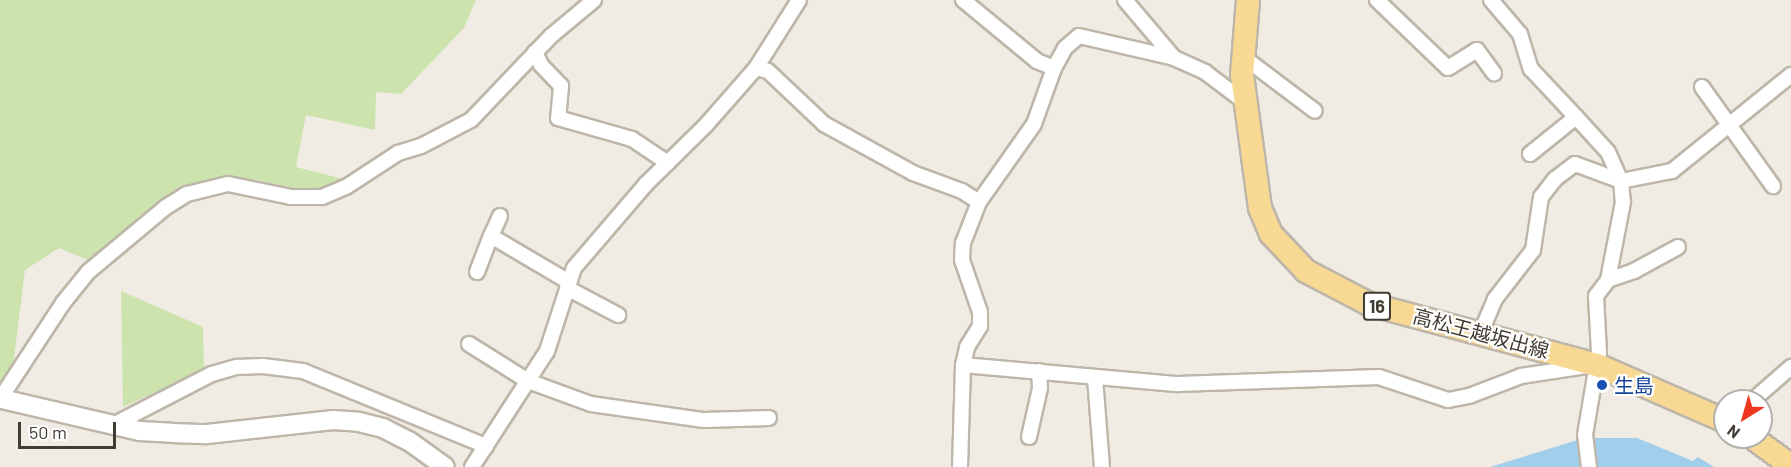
<!DOCTYPE html>
<html>
<head>
<meta charset="utf-8">
<style>
  body { margin:0 }
  #map { position:relative; width:1791px; height:467px; overflow:hidden; background:#f0ece3; font-family:Barlow,"Noto Sans JP",sans-serif }
  div>[style] { position:absolute }
  .green>* { inset:0; background:#cce3ad }
  .water>* { inset:0; background:#a1ceeb }
  .roads { filter:drop-shadow(2px 0 #beb6a9) drop-shadow(-2px 0 #beb6a9) drop-shadow(0 2px #beb6a9) drop-shadow(0 -2px #beb6a9) }
  .minor>* { height:14px; margin:-7px; padding:0 7px; transform-origin:7px; border-radius:7px; background:#fff }
  .tertiary>* { height:18px; margin:-9px; padding:0 9px; transform-origin:9px; border-radius:9px; background:#fff }
  .primary>* { height:22px; margin:-11px; padding:0 11px; transform-origin:11px; border-radius:11px; background:#f8d994 }
  .dots>* { width:16px; height:16px; translate:-50% -50%; box-sizing:border-box; border:3px solid #fff; border-radius:50% }
  span { translate:-50% -50%; white-space:nowrap; text-align:center; line-height:1.15; -webkit-text-stroke:4.5px #fff; paint-order:stroke }
  .shield-label span { padding:2px 4px; background:#fff; border:2px solid; border-radius:4px; -webkit-text-stroke-width:0 }
  .shield-label { font-size:18px; color:#413c33; font-weight:700 }
  .street-label { font-size:20px; color:#413c33 }
  .transit-label { font-size:20px; color:#164399 }
  .left { translate:0 -50%; text-align:left }
  .north { position:absolute; left:1713px; top:389px; width:60px; height:60px; box-sizing:border-box; background:#fff; border:2px solid #b3b1ad; border-radius:50%; rotate:217deg; font-size:16px; font-weight:700; line-height:24px; text-align:center; color:#413c33 }
  .north::after { content:''; display:block; margin:auto; width:21px; height:27px; background:#ed381d; clip-path:polygon(50% 0,100% 100%,50% 72%,0 100%) }
  .scale { position:absolute; left:18px; top:422px; width:98px; height:27px; box-sizing:border-box; border:3px solid #413c33; border-top:0; padding-left:8px; font-size:18px; line-height:21px; white-space:nowrap; color:#413c33; -webkit-text-stroke:4px #fff; paint-order:stroke }
</style>
</head>
<body>
<div id="map">
  <div class="green">
    <div style="clip-path:polygon(0 0,476px 0,464px 28px,401px 94px,376px 92px,375px 130px,306px 115px,296px 167px,347px 180px,319px 193px,256px 180px,206px 180px,183px 188px,88px 260px,59px 248px,25px 270px,13px 367px,0 384px)"></div>
    <div style="clip-path:polygon(121px 291px,203px 327px,204px 370px,123px 407px)"></div>
  </div>
  <div class="water">
    <div style="clip-path:polygon(1584px 438px,1637px 438px,1693px 461px,1698px 457px,1714px 467px,1490px 467px)"></div>
  </div>
  <div class="roads">
    <div class="minor">
      <div style="left:1125px;top:0;width:76px;rotate:49.8deg"></div>
      <div style="left:1377px;top:0;width:98px;rotate:43.8deg"></div>
      <div style="left:1448px;top:68px;width:34px;rotate:-32deg"></div>
      <div style="left:1477px;top:50px;width:29px;rotate:54deg"></div>
      <div style="left:1491px;top:0;width:45px;rotate:49.5deg"></div>
      <div style="left:1520px;top:34px;width:37px;rotate:73deg"></div>
      <div style="left:1531px;top:69px;width:66px;rotate:46.8deg"></div>
      <div style="left:535px;top:52px;width:14px;rotate:65deg"></div>
      <div style="left:541px;top:65px;width:29px;rotate:46deg"></div>
      <div style="left:561px;top:86px;width:32px;rotate:95deg"></div>
      <div style="left:558px;top:118px;width:77px;rotate:15.8deg"></div>
      <div style="left:632px;top:139px;width:43px;rotate:33.7deg"></div>
      <div style="left:1242px;top:56px;width:91px;rotate:37deg"></div>
      <div style="left:756px;top:68px;width:80px;rotate:-57.7deg"></div>
      <div style="left:1054px;top:68px;width:23px;rotate:-61deg"></div>
      <div style="left:1065px;top:48px;width:18px;rotate:-41deg"></div>
      <div style="left:1079px;top:36px;width:98px;rotate:13deg"></div>
      <div style="left:1174px;top:58px;width:34px;rotate:24deg"></div>
      <div style="left:1205px;top:72px;width:51px;rotate:37.1deg"></div>
      <div style="left:1702px;top:87px;width:122px;rotate:54.4deg"></div>
      <div style="left:1530px;top:154px;width:59px;rotate:-38.8deg"></div>
      <div style="left:1576px;top:117px;width:47px;rotate:47.6deg"></div>
      <div style="left:1608px;top:152px;width:32px;rotate:66deg"></div>
      <div style="left:1621px;top:181px;width:21px;rotate:85deg"></div>
      <div style="left:1623px;top:202px;width:79px;rotate:100.9deg"></div>
      <div style="left:500px;top:216px;width:22px;rotate:114deg"></div>
      <div style="left:491px;top:236px;width:91px;rotate:30.5deg"></div>
      <div style="left:477px;top:272px;width:39px;rotate:-69deg"></div>
      <div style="left:567px;top:288px;width:58px;rotate:27.9deg"></div>
      <div style="left:1481px;top:332px;width:36px;rotate:-67deg"></div>
      <div style="left:1495px;top:299px;width:62px;rotate:-52.2deg"></div>
      <div style="left:1533px;top:250px;width:54px;rotate:-81.4deg"></div>
      <div style="left:1541px;top:197px;width:23px;rotate:-52deg"></div>
      <div style="left:1555px;top:179px;width:25px;rotate:-37deg"></div>
      <div style="left:1575px;top:164px;width:49px;rotate:20.3deg"></div>
      <div style="left:1621px;top:181px;width:52px;rotate:-11.1deg"></div>
      <div style="left:1672px;top:171px;width:153px;rotate:-38.9deg"></div>
      <div style="left:469px;top:344px;width:70px;rotate:32.1deg"></div>
      <div style="left:528px;top:381px;width:67px;rotate:20.1deg"></div>
      <div style="left:591px;top:404px;width:114px;rotate:8.1deg"></div>
      <div style="left:704px;top:420px;width:65px;rotate:-1.8deg"></div>
      <div style="left:963px;top:365px;width:216px;rotate:5.1deg"></div>
      <div style="left:1178px;top:384px;width:201px;rotate:-2deg"></div>
      <div style="left:1379px;top:377px;width:73px;rotate:18.4deg"></div>
      <div style="left:1448px;top:400px;width:21px;rotate:-11deg"></div>
      <div style="left:1469px;top:396px;width:56px;rotate:-21deg"></div>
      <div style="left:1521px;top:376px;width:68px;rotate:-8.5deg"></div>
      <div style="left:1095px;top:378px;width:89px;rotate:85.5deg"></div>
      <div style="left:0;top:399px;width:115px;rotate:-56.7deg"></div>
      <div style="left:63px;top:303px;width:40px;rotate:-51deg"></div>
      <div style="left:88px;top:272px;width:102px;rotate:-39.8deg"></div>
      <div style="left:166px;top:207px;width:25px;rotate:-32deg"></div>
      <div style="left:187px;top:194px;width:42px;rotate:-13.7deg"></div>
      <div style="left:228px;top:184px;width:64px;rotate:11.7deg"></div>
      <div style="left:291px;top:197px;width:31px"></div>
      <div style="left:322px;top:197px;width:26px;rotate:-23deg"></div>
      <div style="left:346px;top:187px;width:62px;rotate:-33.2deg"></div>
      <div style="left:398px;top:153px;width:24px;rotate:-17deg"></div>
      <div style="left:421px;top:146px;width:56px;rotate:-27.5deg"></div>
      <div style="left:471px;top:120px;width:116px;rotate:-46.4deg"></div>
      <div style="left:551px;top:36px;width:56px;rotate:-39.9deg"></div>
      <div style="left:1752px;top:401px;width:52px;rotate:-41.1deg"></div>
      <div style="left:113px;top:425px;width:111px;rotate:-27.3deg"></div>
      <div style="left:212px;top:374px;width:26px;rotate:-16deg"></div>
      <div style="left:237px;top:367px;width:26px;rotate:-2deg"></div>
      <div style="left:263px;top:366px;width:40px;rotate:7.1deg"></div>
      <div style="left:303px;top:371px;width:198px;rotate:22.3deg"></div>
      <div style="left:1029px;top:437px;width:50px;rotate:-77.3deg"></div>
      <div style="left:1040px;top:388px;width:17px;rotate:-93deg"></div>
      <div style="left:472px;top:467px;width:138px;rotate:-57.1deg"></div>
      <div style="left:547px;top:351px;width:87px;rotate:-72deg"></div>
      <div style="left:574px;top:268px;width:111px;rotate:-49.4deg"></div>
      <div style="left:646px;top:184px;width:84px;rotate:-44.5deg"></div>
      <div style="left:706px;top:125px;width:76px;rotate:-48.7deg"></div>
      <div style="left:756px;top:68px;width:12px;rotate:14deg"></div>
      <div style="left:768px;top:71px;width:77px;rotate:43.4deg"></div>
      <div style="left:824px;top:124px;width:102px;rotate:28.8deg"></div>
      <div style="left:913px;top:173px;width:52px;rotate:20.2deg"></div>
      <div style="left:962px;top:191px;width:20px;rotate:33deg"></div>
      <div style="left:960px;top:467px;width:102px;rotate:-88.3deg"></div>
      <div style="left:963px;top:365px;width:18px;rotate:-77deg"></div>
      <div style="left:967px;top:347px;width:25px;rotate:-58deg"></div>
      <div style="left:980px;top:326px;width:14px;rotate:-90deg"></div>
      <div style="left:980px;top:312px;width:55px;rotate:-109.1deg"></div>
      <div style="left:962px;top:260px;width:17px;rotate:-87deg"></div>
      <div style="left:963px;top:243px;width:44px;rotate:-68.7deg"></div>
      <div style="left:979px;top:202px;width:95px;rotate:-54.8deg"></div>
      <div style="left:1034px;top:124px;width:59px;rotate:-70.3deg"></div>
      <div style="left:1054px;top:68px;width:18px;rotate:-158deg"></div>
      <div style="left:1037px;top:61px;width:96px;rotate:-140.5deg"></div>
      <div style="left:1589px;top:467px;width:32px;rotate:-97deg"></div>
      <div style="left:1585px;top:435px;width:84px;rotate:-80.4deg"></div>
      <div style="left:1599px;top:352px;width:56px;rotate:-93.1deg"></div>
      <div style="left:1596px;top:296px;width:20px;rotate:-53deg"></div>
      <div style="left:1608px;top:280px;width:28px;rotate:-19deg"></div>
      <div style="left:1634px;top:271px;width:50px;rotate:-28.6deg"></div>
    </div>
    <div class="tertiary">
      <div style="left:2px;top:399px;width:141px;rotate:13.1deg"></div>
      <div style="left:139px;top:431px;width:33px;rotate:3deg"></div>
      <div style="left:172px;top:433px;width:35px;rotate:2deg"></div>
      <div style="left:207px;top:434px;width:127px;rotate:-6.3deg"></div>
      <div style="left:333px;top:420px;width:26px;rotate:4deg"></div>
      <div style="left:359px;top:422px;width:25px;rotate:14deg"></div>
      <div style="left:383px;top:428px;width:29px;rotate:27deg"></div>
      <div style="left:409px;top:441px;width:44px;rotate:35.8deg"></div>
    </div>
    <div class="primary">
      <div style="left:1248px;top:0;width:75px;rotate:94.6deg"></div>
      <div style="left:1242px;top:75px;width:134px;rotate:82.3deg"></div>
      <div style="left:1260px;top:208px;width:28px;rotate:67deg"></div>
      <div style="left:1271px;top:234px;width:51px;rotate:46.6deg"></div>
      <div style="left:1306px;top:271px;width:71px;rotate:27.6deg"></div>
      <div style="left:1369px;top:304px;width:236px;rotate:15deg"></div>
      <div style="left:1597px;top:365px;width:140px;rotate:23.6deg"></div>
      <div style="left:1752px;top:437px;width:49px;rotate:36.6deg"></div>
    </div>
  </div>
  <div class="dots">
    <div style="left:1602px;top:385px;background:#1a4fb4"></div>
  </div>
  <div class="shield-label">
    <span style="left:1377px;top:306px">16</span>
  </div>
  <div class="street-label">
    <span style="left:1481px;top:333px;rotate:15deg">高松王越坂出線</span>
  </div>
  <div class="transit-label">
    <span class="left" style="left:1614px;top:385px">生島</span>
  </div>
  <div class="north">N</div>
  <div class="scale">50 m</div>
</div>
</body>
</html>
